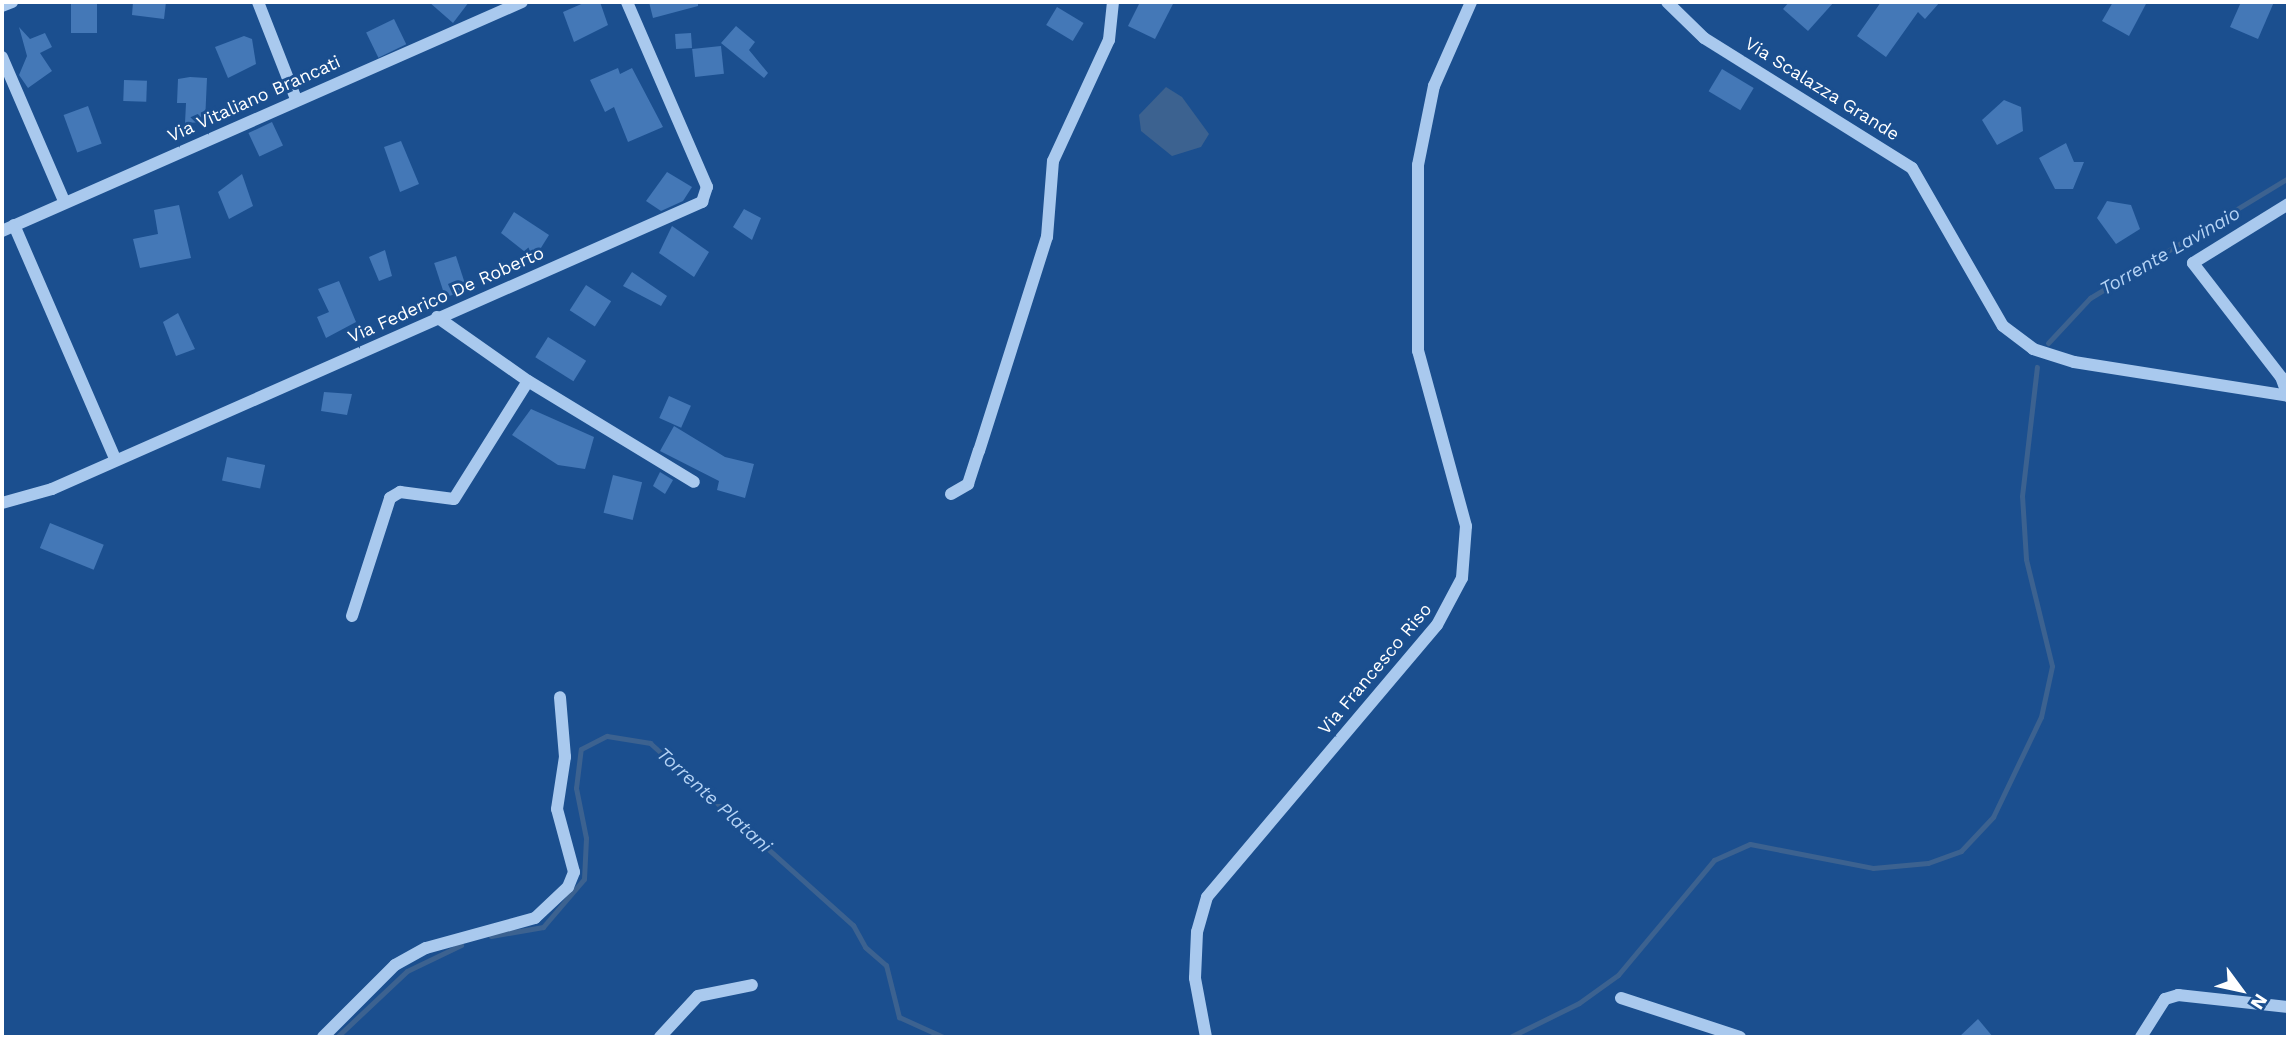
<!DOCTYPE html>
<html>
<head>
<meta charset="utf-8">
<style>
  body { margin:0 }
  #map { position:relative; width:2290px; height:1039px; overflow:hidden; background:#1b4f8f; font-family:"Work Sans",sans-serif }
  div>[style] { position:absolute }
  .water>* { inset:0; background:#3c6290 }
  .stream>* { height:5px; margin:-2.5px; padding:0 2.5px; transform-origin:2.5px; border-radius:2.5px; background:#3c6290 }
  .building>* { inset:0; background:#4478b7; transform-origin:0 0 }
  .minor>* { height:12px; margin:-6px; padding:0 6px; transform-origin:6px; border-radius:6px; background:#a9c9ee }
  span { translate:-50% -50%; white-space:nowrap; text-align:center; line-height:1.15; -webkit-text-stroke:6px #1b4f8f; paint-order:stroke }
  .street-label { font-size:18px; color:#fff }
  .water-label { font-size:19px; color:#b5d3f5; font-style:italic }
  .frame { position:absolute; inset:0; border:4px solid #fff; pointer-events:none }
  .north { position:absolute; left:2206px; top:955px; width:70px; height:70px; -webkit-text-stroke:5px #1b4f8f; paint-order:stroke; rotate:123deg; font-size:19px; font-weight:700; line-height:28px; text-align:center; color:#fff }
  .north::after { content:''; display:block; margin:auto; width:24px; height:32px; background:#fff; clip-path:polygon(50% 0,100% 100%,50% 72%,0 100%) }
</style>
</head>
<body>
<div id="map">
  <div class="water">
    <div style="clip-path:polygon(1166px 87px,1182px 97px,1209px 134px,1201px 147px,1172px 156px,1141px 131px,1139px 115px)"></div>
  </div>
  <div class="stream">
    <div style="left:2048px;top:343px;width:62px;rotate:-47deg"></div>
    <div style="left:2090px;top:298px;width:232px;rotate:-31.2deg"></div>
    <div style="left:491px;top:936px;width:53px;rotate:-9.8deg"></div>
    <div style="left:543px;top:927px;width:63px;rotate:-49.5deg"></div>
    <div style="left:584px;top:879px;width:41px;rotate:-87.2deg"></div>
    <div style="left:586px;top:838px;width:51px;rotate:-101.3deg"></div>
    <div style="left:576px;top:788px;width:39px;rotate:-83deg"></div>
    <div style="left:581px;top:749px;width:29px;rotate:-27deg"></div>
    <div style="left:607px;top:736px;width:44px;rotate:9.2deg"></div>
    <div style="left:650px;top:743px;width:273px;rotate:41.9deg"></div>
    <div style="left:853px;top:925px;width:25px;rotate:61deg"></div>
    <div style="left:865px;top:947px;width:28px;rotate:41deg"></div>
    <div style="left:886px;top:965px;width:54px;rotate:76deg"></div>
    <div style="left:899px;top:1017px;width:48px;rotate:24.4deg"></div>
    <div style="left:337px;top:1037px;width:96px;rotate:-43.3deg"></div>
    <div style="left:407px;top:971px;width:60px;rotate:-25.7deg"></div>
    <div style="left:1510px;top:1037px;width:77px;rotate:-26.2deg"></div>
    <div style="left:1579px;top:1003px;width:48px;rotate:-35.7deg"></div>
    <div style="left:1618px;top:975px;width:150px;rotate:-50.1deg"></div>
    <div style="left:1714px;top:860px;width:39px;rotate:-24deg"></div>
    <div style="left:1750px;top:844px;width:125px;rotate:11deg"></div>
    <div style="left:1873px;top:868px;width:55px;rotate:-5.2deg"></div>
    <div style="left:1928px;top:863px;width:35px;rotate:-20deg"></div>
    <div style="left:1961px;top:851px;width:47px;rotate:-46.7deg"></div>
    <div style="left:1993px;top:817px;width:111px;rotate:-64.4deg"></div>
    <div style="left:2041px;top:717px;width:52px;rotate:-77.8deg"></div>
    <div style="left:2052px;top:666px;width:110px;rotate:-103.7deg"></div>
    <div style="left:2026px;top:559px;width:63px;rotate:-93.6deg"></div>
    <div style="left:2022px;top:496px;width:130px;rotate:-83.4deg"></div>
  </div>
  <div class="building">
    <div style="left:71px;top:2px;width:26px;height:31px"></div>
    <div style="clip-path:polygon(133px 2px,166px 2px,164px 19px,132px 15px)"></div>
    <div style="clip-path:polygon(429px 2px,469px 2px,453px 23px)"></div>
    <div style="clip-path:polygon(586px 2px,600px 2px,608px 25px,574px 42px,563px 12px)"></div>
    <div style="clip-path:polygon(649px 2px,698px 2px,698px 6px,653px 18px)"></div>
    <div style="clip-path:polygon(1140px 2px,1174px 2px,1155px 39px,1128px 26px)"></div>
    <div style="clip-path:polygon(1789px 2px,1834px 2px,1808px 31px,1783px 9px)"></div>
    <div style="clip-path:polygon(1881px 2px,1940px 2px,1925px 19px,1918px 12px,1886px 57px,1857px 36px)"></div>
    <div style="clip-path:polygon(2113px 2px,2147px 2px,2129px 36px,2102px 21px)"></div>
    <div style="clip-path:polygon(2241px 2px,2274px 2px,2258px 39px,2230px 27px)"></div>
    <div style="left:1057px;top:7px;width:31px;height:21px;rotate:31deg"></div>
    <div style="left:394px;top:19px;width:28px;height:31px;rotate:64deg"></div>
    <div style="clip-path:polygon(736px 26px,755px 42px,749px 50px,768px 73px,764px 78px,721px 43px)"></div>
    <div style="clip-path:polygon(19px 27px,30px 39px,45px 33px,52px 47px,40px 53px,52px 71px,28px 88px,19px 75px,27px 56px)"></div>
    <div style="left:691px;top:33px;width:15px;height:16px;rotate:86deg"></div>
    <div style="clip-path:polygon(244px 36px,252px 39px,256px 64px,228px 78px,215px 47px)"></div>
    <div style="left:721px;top:46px;width:28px;height:29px;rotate:84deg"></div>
    <div style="clip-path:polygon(618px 68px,620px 74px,632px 68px,663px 127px,628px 142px,614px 107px,605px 112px,590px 80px)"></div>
    <div style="left:1722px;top:69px;width:37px;height:26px;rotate:31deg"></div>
    <div style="clip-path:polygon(190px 77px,207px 78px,205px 122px,185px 123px,186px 103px,177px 103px,178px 79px)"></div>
    <div style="left:124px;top:80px;width:23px;height:21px;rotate:2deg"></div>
    <div style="clip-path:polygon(2004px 100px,2021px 107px,2023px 131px,1997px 145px,1982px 120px)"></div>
    <div style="left:88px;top:106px;width:40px;height:26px;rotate:70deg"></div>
    <div style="left:272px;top:122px;width:26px;height:26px;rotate:65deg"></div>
    <div style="clip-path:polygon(401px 141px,419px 184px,400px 192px,384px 147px)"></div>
    <div style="clip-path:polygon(2066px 143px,2074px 162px,2084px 162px,2073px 189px,2055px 189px,2039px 158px)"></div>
    <div style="clip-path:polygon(667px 172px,692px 187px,683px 201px,661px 211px,646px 201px)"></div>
    <div style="clip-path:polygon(242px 174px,253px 206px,229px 219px,218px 192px)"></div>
    <div style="clip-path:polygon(2107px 201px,2131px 205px,2140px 229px,2116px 244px,2097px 218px)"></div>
    <div style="clip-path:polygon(179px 205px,191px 258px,140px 268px,133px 239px,158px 234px,154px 210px)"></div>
    <div style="clip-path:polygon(744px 209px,761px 218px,752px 240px,733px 227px)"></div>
    <div style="clip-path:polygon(514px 212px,549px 235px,534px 259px,501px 233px)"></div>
    <div style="clip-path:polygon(672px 226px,709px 252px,694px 277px,659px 253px)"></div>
    <div style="clip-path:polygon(385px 250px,392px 276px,379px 281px,369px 257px)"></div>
    <div style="left:456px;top:256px;width:36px;height:23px;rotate:72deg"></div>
    <div style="clip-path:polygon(632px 272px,667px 296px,661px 306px,623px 286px)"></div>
    <div style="clip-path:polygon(339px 281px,356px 322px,326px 338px,317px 317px,329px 312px,318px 289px)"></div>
    <div style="left:586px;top:285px;width:30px;height:30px;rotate:33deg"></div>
    <div style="clip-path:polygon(178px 313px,195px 349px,176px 356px,163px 322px)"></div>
    <div style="left:548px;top:337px;width:45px;height:24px;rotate:32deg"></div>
    <div style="clip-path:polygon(324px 392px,352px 394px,347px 415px,321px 411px)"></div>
    <div style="left:669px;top:396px;width:24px;height:24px;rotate:24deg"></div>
    <div style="clip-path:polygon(531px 409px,594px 437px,585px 469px,558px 465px,512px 435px)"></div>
    <div style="clip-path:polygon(674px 426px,725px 457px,754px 464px,745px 498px,717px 490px,719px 481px,660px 451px)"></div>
    <div style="left:227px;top:457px;width:39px;height:24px;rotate:12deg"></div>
    <div style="clip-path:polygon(660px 472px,673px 480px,665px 494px,653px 486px)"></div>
    <div style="left:613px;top:475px;width:30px;height:39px;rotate:14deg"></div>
    <div style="left:50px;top:523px;width:58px;height:27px;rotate:22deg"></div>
    <div style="clip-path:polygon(1978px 1019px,1993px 1037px,1959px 1037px)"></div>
  </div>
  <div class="minor">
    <div style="left:258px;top:2px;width:104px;rotate:68.6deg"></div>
    <div style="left:1667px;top:2px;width:52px;rotate:44.2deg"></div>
    <div style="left:1704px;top:38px;width:245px;rotate:32deg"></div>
    <div style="left:1912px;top:168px;width:182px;rotate:60.1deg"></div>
    <div style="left:2003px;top:326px;width:38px;rotate:37deg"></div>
    <div style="left:2033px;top:349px;width:43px;rotate:17.6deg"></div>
    <div style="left:2074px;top:362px;width:217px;rotate:9deg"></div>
    <div style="left:2px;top:6px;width:11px;rotate:-22deg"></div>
    <div style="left:2px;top:57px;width:157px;rotate:66.7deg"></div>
    <div style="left:14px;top:225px;width:254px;rotate:66.6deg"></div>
    <div style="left:2px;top:231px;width:568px;rotate:-23.77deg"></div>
    <div style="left:437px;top:317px;width:111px;rotate:35.1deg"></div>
    <div style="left:528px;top:381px;width:194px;rotate:31.3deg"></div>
    <div style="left:2288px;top:396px;width:20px;rotate:-110deg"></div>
    <div style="left:2281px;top:377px;width:144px;rotate:-127.7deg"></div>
    <div style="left:2193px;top:263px;width:112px;rotate:-31.8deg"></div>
    <div style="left:951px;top:494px;width:20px;rotate:-30deg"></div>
    <div style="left:968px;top:484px;width:35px;rotate:-72deg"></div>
    <div style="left:979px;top:451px;width:225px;rotate:-72.4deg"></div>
    <div style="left:1047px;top:237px;width:76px;rotate:-85.5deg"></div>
    <div style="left:1053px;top:161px;width:133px;rotate:-65.2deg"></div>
    <div style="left:1109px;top:40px;width:38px;rotate:-84deg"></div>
    <div style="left:2px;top:503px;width:52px;rotate:-15.6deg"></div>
    <div style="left:52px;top:489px;width:711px;rotate:-23.82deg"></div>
    <div style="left:702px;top:202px;width:16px;rotate:-72deg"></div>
    <div style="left:707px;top:187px;width:202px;rotate:-113.4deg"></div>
    <div style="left:352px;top:616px;width:124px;rotate:-72.1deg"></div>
    <div style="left:390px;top:498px;width:12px;rotate:-31deg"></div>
    <div style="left:400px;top:492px;width:54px;rotate:7.4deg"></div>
    <div style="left:454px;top:499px;width:139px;rotate:-57.9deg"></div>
    <div style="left:1621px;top:998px;width:125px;rotate:18.1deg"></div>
    <div style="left:323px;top:1037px;width:102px;rotate:-45deg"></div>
    <div style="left:395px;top:965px;width:35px;rotate:-29deg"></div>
    <div style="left:426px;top:948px;width:113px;rotate:-15.4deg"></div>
    <div style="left:535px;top:918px;width:45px;rotate:-43.2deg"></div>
    <div style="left:568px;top:887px;width:16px;rotate:-68deg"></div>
    <div style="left:574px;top:872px;width:65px;rotate:-105.1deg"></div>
    <div style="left:557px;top:809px;width:53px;rotate:-81.3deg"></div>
    <div style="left:565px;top:757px;width:60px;rotate:-94.8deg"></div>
    <div style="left:660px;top:1037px;width:56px;rotate:-47.2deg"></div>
    <div style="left:698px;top:996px;width:55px;rotate:-11.5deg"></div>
    <div style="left:1206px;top:1037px;width:60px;rotate:-100.6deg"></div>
    <div style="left:1195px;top:978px;width:46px;rotate:-87.5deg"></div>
    <div style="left:1197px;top:932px;width:36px;rotate:-74deg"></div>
    <div style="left:1207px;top:897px;width:356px;rotate:-49.8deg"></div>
    <div style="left:1437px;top:625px;width:53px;rotate:-62deg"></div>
    <div style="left:1462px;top:578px;width:52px;rotate:-85.6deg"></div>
    <div style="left:1466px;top:526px;width:181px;rotate:-105.3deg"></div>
    <div style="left:1418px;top:351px;width:186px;rotate:-90deg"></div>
    <div style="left:1418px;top:165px;width:81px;rotate:-78.6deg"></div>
    <div style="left:1434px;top:86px;width:92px;rotate:-66.2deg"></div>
    <div style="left:2141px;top:1037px;width:45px;rotate:-57.7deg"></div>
    <div style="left:2165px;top:999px;width:14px;rotate:-17deg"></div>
    <div style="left:2178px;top:995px;width:111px;rotate:6.2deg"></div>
  </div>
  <div class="street-label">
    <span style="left:1822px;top:89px;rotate:32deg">Via Scalazza Grande</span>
    <span style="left:254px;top:99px;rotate:-24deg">Via Vitaliano Brancati</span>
    <span style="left:446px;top:295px;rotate:-24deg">Via Federico De Roberto</span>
    <span style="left:1375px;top:669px;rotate:-50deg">Via Francesco Riso</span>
  </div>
  <div class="water-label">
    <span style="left:2170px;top:251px;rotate:-30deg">Torrente Lavinaio</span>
    <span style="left:714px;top:800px;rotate:42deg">Torrente Platani</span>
  </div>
  <div class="frame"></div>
  <div class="north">N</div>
</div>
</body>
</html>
